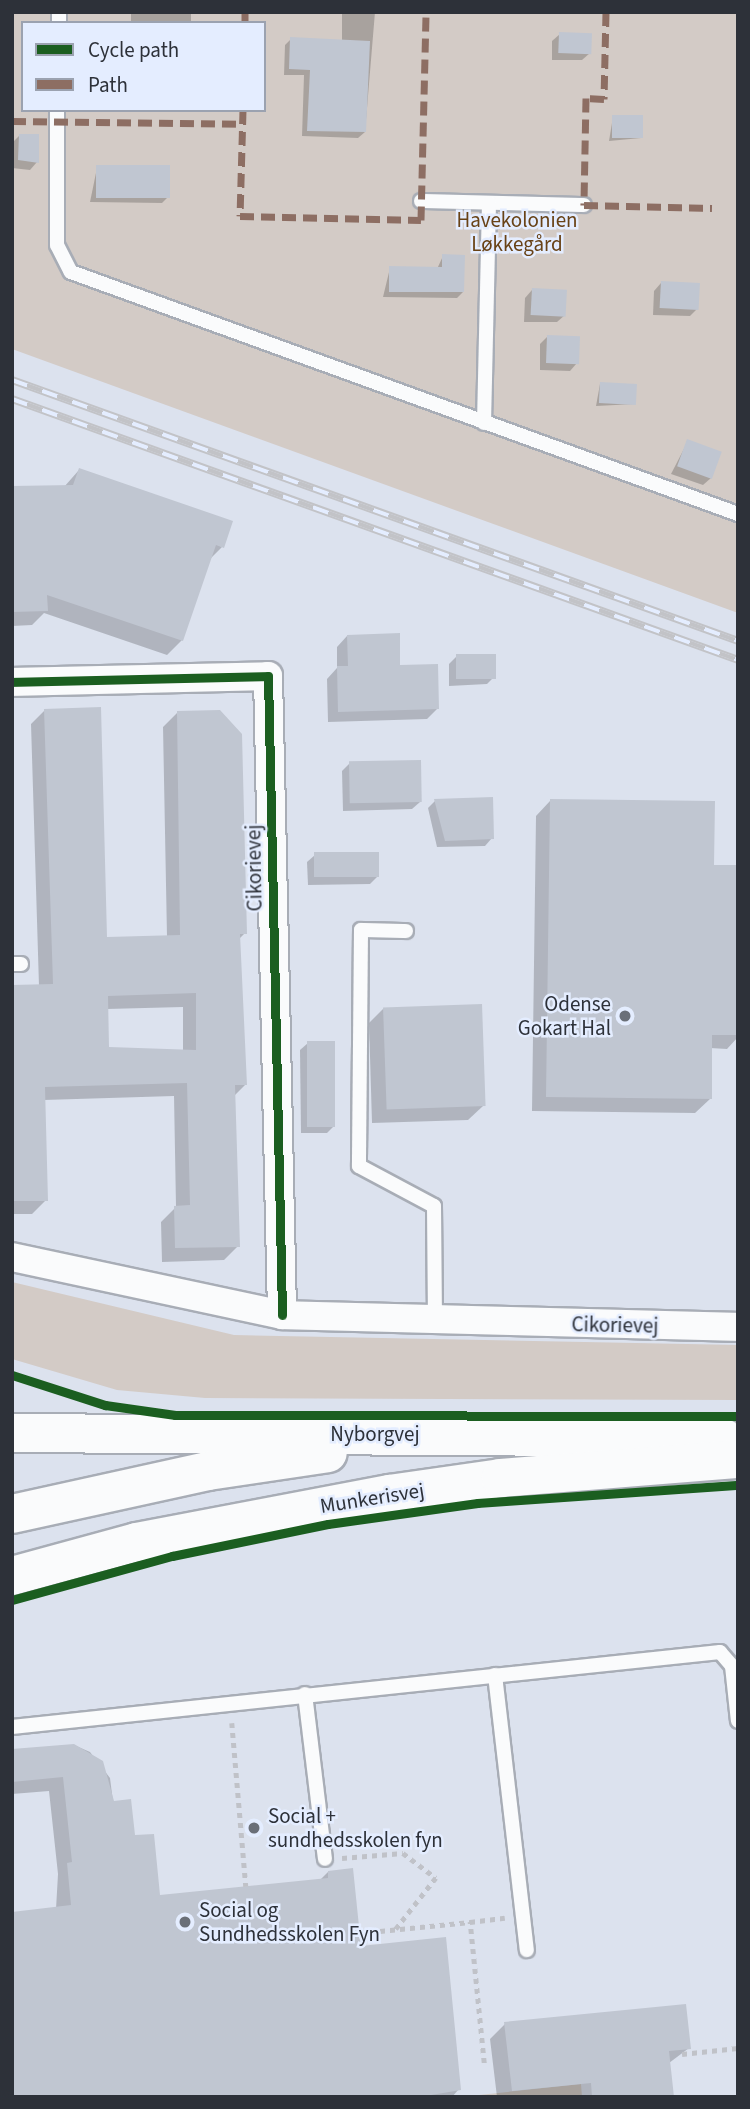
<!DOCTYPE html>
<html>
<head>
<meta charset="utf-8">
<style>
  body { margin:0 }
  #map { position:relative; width:750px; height:2109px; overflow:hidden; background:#dce2ee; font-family:"Source Sans 3",sans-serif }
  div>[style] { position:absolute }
  .green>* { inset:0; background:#d3cbc6 }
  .shadow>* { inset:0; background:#0003; transform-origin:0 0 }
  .building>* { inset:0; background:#c0c6d1; transform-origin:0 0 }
  .path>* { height:4.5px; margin-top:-2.25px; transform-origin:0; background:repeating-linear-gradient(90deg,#c0c2c8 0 5px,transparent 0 10px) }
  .roads { filter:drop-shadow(2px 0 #a8adb6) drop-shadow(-2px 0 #a8adb6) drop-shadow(0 2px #a8adb6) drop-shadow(0 -2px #a8adb6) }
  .lane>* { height:14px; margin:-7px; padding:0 7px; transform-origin:7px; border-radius:7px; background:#fafbfc }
  .street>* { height:28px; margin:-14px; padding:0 14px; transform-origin:14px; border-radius:14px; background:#fafbfc }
  .secondary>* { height:38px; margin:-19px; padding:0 19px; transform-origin:19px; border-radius:19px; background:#fafbfc }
  .rail>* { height:8px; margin-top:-4px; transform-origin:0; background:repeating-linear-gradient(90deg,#e4edff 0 16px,#c2c3c7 0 32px); box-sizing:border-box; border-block:2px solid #c2c3c7 }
  .quiet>* { height:7px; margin-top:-3.5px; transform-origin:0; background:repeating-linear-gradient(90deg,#8d6e63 0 14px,transparent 0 21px) }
  .cycleway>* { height:9px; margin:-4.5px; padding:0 4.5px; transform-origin:4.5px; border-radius:4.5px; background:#1b5e20 }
  .dots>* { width:19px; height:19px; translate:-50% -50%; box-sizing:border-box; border:4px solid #e4edff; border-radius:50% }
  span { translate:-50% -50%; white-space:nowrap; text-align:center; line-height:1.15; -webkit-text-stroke:5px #e4edff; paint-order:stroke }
  .park-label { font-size:21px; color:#684216 }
  .street-label { font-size:21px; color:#2d3139 }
  .poi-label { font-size:21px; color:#2d3139 }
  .right { translate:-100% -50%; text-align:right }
  .left { translate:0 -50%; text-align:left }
  .frame { position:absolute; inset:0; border:14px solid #2d3139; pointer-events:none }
  .legend { position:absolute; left:21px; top:21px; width:245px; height:91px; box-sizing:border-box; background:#e4edff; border:2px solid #9ba2b0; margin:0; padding:9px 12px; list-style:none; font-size:21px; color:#2d3139 }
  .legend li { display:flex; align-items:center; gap:14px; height:35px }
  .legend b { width:35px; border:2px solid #9ba2b0 }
</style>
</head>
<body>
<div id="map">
  <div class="green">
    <div style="clip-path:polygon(evenodd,12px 12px,738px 12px,738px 613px,12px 349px,12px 12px,23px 23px,264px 23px,264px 110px,23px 110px,23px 23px)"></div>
    <div style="clip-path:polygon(12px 1282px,234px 1335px,738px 1345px,738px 1400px,205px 1398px,117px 1390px,12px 1359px)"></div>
    <div style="clip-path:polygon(581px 2084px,582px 2097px,460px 2097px)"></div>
  </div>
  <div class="shadow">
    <div style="left:131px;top:12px;width:60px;height:11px"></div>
    <div style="clip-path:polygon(342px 12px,375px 12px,365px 132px,358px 138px,302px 136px,304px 75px,284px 75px,285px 45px,291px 39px,342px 41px)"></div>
    <div style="clip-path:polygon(654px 12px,678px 12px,676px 14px)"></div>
    <div style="clip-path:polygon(560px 34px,590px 53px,582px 60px,552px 60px,552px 41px)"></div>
    <div style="clip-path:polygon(613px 117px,641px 138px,609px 141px)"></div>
    <div style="clip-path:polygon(19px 136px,37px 162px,30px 170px,12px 168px,12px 143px)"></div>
    <div style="clip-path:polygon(97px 168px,168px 197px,162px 203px,90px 202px)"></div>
    <div style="clip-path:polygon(443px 256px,463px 292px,457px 298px,383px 297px,390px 268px,437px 269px)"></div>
    <div style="clip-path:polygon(661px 283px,697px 309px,690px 316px,653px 315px,654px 291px)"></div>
    <div style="clip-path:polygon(532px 290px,565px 315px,557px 322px,524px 322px,525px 298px)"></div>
    <div style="clip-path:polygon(548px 336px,577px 363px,570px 371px,540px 370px,540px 344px)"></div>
    <div style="clip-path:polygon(600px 384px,635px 404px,596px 406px)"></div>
    <div style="clip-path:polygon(688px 441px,711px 478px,703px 485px,671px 474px)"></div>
    <div style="clip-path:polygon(79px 470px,222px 547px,209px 560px,182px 640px,167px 655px,44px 613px,32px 625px,12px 626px,12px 488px,64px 487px)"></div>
    <div style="clip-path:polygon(347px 636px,398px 667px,437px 709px,427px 719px,328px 722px,327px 679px,337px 668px,337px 647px)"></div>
    <div style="clip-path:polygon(457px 656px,494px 677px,487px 684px,449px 686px,449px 664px)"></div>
    <div style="clip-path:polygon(evenodd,45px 710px,105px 939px,167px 937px,163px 727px,177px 713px,245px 933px,238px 940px,246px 1084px,234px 1096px,238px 1246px,224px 1260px,162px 1262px,161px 1222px,176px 1207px,174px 1096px,44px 1100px,46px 1200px,32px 1214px,12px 1214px,12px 986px,39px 986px,31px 724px,45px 710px,183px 1007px,183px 1051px,108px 1049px,107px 1009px,183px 1007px)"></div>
    <div style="clip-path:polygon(350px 763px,420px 802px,412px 809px,343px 811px,342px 771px)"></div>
    <div style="clip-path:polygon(435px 801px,492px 838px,485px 846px,437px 847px,428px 808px)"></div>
    <div style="clip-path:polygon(550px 801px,713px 867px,738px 867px,738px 1037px,727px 1049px,710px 1048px,710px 1099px,695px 1113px,532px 1111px,536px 816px)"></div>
    <div style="clip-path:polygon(315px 855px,378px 876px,370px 884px,308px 885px,307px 862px)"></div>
    <div style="clip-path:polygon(384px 1008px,483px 1106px,468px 1120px,372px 1123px,369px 1023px)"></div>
    <div style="clip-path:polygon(308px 1043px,335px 1125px,327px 1133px,301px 1133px,300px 1050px)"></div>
    <div style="clip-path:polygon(74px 1745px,90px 1752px,110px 1778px,113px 1802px,158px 1897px,320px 1880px,328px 1872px,360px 1948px,459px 2089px,452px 2097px,12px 2097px,56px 1909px,58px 1874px,49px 1791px,12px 1794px,12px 1752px)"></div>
    <div style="clip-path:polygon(505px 2024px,689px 2048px,669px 2063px,672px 2097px,497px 2097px,490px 2039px)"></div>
  </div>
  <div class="building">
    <div style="left:559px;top:32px;width:33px;height:21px;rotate:2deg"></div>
    <div style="clip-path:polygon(290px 37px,370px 41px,366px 132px,307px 131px,310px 70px,289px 69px)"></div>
    <div style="left:612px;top:115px;width:31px;height:23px"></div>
    <div style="clip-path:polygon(19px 134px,39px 134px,39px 163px,18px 160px)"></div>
    <div style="left:170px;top:165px;width:33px;height:74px;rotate:90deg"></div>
    <div style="clip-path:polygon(442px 254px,465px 255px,464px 292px,389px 292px,389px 266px,442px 267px)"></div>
    <div style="left:661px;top:281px;width:39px;height:27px;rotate:3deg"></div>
    <div style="left:532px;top:288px;width:35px;height:27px;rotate:3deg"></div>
    <div style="left:547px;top:335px;width:33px;height:28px;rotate:2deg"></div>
    <div style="left:600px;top:382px;width:37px;height:21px;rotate:3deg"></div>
    <div style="left:687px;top:439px;width:37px;height:29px;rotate:20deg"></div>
    <div style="clip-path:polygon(79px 468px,233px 521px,224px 548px,216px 545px,183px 641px,47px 595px,48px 611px,12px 612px,12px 486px,73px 485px)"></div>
    <div style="clip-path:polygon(400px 633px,400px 665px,438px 664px,439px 709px,338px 712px,337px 666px,348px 666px,347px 635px)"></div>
    <div style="left:456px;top:654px;width:40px;height:25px"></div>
    <div style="clip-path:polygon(evenodd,101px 707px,107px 937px,180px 935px,177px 711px,220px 710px,242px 734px,247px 934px,240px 934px,247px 1085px,235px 1085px,240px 1247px,175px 1248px,174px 1206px,190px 1205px,187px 1083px,45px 1087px,48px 1201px,12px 1201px,12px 985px,53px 984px,44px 709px,101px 707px,196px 993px,196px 1050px,109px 1047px,108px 996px,196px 993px)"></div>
    <div style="left:421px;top:760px;width:42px;height:72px;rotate:89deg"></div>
    <div style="clip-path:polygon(493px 797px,494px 839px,445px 841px,434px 799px)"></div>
    <div style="clip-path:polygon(550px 799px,715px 801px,714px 865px,738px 865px,738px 1035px,712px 1035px,712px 1099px,546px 1097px)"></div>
    <div style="left:379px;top:852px;width:25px;height:65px;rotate:90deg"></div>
    <div style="left:482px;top:1004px;width:102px;height:99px;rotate:88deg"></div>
    <div style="left:307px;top:1041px;width:28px;height:86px"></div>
    <div style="clip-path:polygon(74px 1744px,103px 1761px,114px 1801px,131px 1799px,135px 1835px,154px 1834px,160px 1895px,328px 1878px,328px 1871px,353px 1868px,361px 1946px,446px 1937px,461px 2090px,419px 2097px,12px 2097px,12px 1912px,71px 1905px,67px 1863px,72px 1862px,63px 1777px,12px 1782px,12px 1749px)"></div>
    <div style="clip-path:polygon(686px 2004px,691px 2049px,669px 2051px,674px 2097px,592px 2097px,591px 2083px,512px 2091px,504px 2022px)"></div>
  </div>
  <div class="path">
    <div style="left:232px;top:1723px;width:164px;rotate:85.1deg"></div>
    <div style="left:342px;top:1858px;width:61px;rotate:-4.7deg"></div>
    <div style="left:403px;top:1853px;width:41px;rotate:37.1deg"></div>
    <div style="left:436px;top:1878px;width:65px;rotate:128.1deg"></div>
    <div style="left:360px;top:1933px;width:111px;rotate:-5.7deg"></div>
    <div style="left:682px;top:2054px;width:56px;rotate:-6.1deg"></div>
    <div style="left:484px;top:2063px;width:142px;rotate:-95.7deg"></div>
    <div style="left:470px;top:1922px;width:35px;rotate:-7deg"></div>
  </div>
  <div class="roads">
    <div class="lane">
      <div style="left:59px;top:23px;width:11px;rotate:-90deg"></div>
      <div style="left:57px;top:110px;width:135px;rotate:90deg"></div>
      <div style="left:57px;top:245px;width:30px;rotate:63deg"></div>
      <div style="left:71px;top:272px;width:710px;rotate:19.94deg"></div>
      <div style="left:421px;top:201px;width:163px;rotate:1.4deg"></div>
      <div style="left:484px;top:423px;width:220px;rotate:-88.7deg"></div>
      <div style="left:406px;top:931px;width:45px;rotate:-178.7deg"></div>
      <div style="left:361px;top:930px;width:236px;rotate:90.5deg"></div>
      <div style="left:359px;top:1166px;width:85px;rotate:28.1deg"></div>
      <div style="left:434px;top:1206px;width:115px;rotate:89.5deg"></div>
      <div style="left:12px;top:964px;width:9px"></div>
      <div style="left:495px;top:1675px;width:277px;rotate:83.4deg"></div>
      <div style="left:305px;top:1694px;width:166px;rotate:83.1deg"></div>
      <div style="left:12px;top:1727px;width:712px;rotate:-6.05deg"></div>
      <div style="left:720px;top:1652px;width:18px;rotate:49deg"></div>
      <div style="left:732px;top:1666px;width:55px;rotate:83.8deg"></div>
    </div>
    <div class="street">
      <div style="left:12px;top:682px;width:256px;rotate:-1.3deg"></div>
      <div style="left:268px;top:676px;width:639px;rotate:88.74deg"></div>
      <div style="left:12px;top:1257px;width:276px;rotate:12.1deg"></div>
      <div style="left:282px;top:1315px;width:456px;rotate:1.5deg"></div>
    </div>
    <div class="secondary">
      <div style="left:12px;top:1433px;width:712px;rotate:0.4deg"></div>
      <div style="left:12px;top:1514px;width:201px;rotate:-12.4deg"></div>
      <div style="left:208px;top:1471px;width:121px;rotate:-8.5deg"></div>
      <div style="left:12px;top:1576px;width:130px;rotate:-15.2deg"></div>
      <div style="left:137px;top:1542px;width:257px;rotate:-10.8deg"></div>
      <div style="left:389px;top:1494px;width:113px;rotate:-8.1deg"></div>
      <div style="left:501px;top:1478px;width:238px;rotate:-4.6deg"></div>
    </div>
  </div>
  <div class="rail">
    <div style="left:12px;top:380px;width:771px;rotate:19.77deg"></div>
    <div style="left:12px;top:399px;width:771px;rotate:19.77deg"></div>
  </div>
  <div class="quiet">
    <div style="left:606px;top:12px;width:87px;rotate:91.3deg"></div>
    <div style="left:604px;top:99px;width:18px;rotate:-177deg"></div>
    <div style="left:586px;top:98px;width:107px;rotate:91.1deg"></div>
    <div style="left:584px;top:205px;width:128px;rotate:1.3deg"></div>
    <div style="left:245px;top:23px;width:11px;rotate:-90deg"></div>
    <div style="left:243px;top:110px;width:106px;rotate:91.6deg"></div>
    <div style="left:240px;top:216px;width:181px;rotate:1.3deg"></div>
    <div style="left:421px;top:220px;width:208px;rotate:-88.6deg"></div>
    <div style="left:12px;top:121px;width:230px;rotate:0.7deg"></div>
  </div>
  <div class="cycleway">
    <div style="left:12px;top:682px;width:256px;rotate:-1.3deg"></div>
    <div style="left:268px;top:676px;width:639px;rotate:88.74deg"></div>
    <div style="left:12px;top:1375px;width:98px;rotate:17.9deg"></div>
    <div style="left:105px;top:1405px;width:71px;rotate:8.1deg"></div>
    <div style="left:175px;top:1415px;width:563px;rotate:0.1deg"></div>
    <div style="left:12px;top:1600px;width:166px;rotate:-15.4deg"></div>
    <div style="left:172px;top:1556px;width:159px;rotate:-11.6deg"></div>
    <div style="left:328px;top:1524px;width:151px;rotate:-8deg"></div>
    <div style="left:478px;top:1503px;width:261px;rotate:-4deg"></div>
  </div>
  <div class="dots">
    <div style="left:625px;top:1016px;background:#6a6f78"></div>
    <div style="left:254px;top:1828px;background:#6a6f78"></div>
    <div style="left:185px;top:1922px;background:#6a6f78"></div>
  </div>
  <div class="park-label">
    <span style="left:517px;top:232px">Havekolonien<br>Løkkegård</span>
  </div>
  <div class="street-label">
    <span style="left:254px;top:868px;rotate:-91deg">Cikorievej</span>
    <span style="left:615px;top:1325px;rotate:1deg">Cikorievej</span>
    <span style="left:375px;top:1434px">Nyborgvej</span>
    <span style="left:372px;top:1498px;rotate:-9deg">Munkerisvej</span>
  </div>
  <div class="poi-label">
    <span class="right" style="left:611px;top:1016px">Odense<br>Gokart Hal</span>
    <span class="left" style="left:268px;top:1828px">Social +<br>sundhedsskolen fyn</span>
    <span class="left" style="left:199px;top:1922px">Social og<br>Sundhedsskolen Fyn</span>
  </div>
  <div class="frame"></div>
  <ul class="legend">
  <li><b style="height:9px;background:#1b5e20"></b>Cycle path</li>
  <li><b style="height:9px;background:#8d6e63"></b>Path</li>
  </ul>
</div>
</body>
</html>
